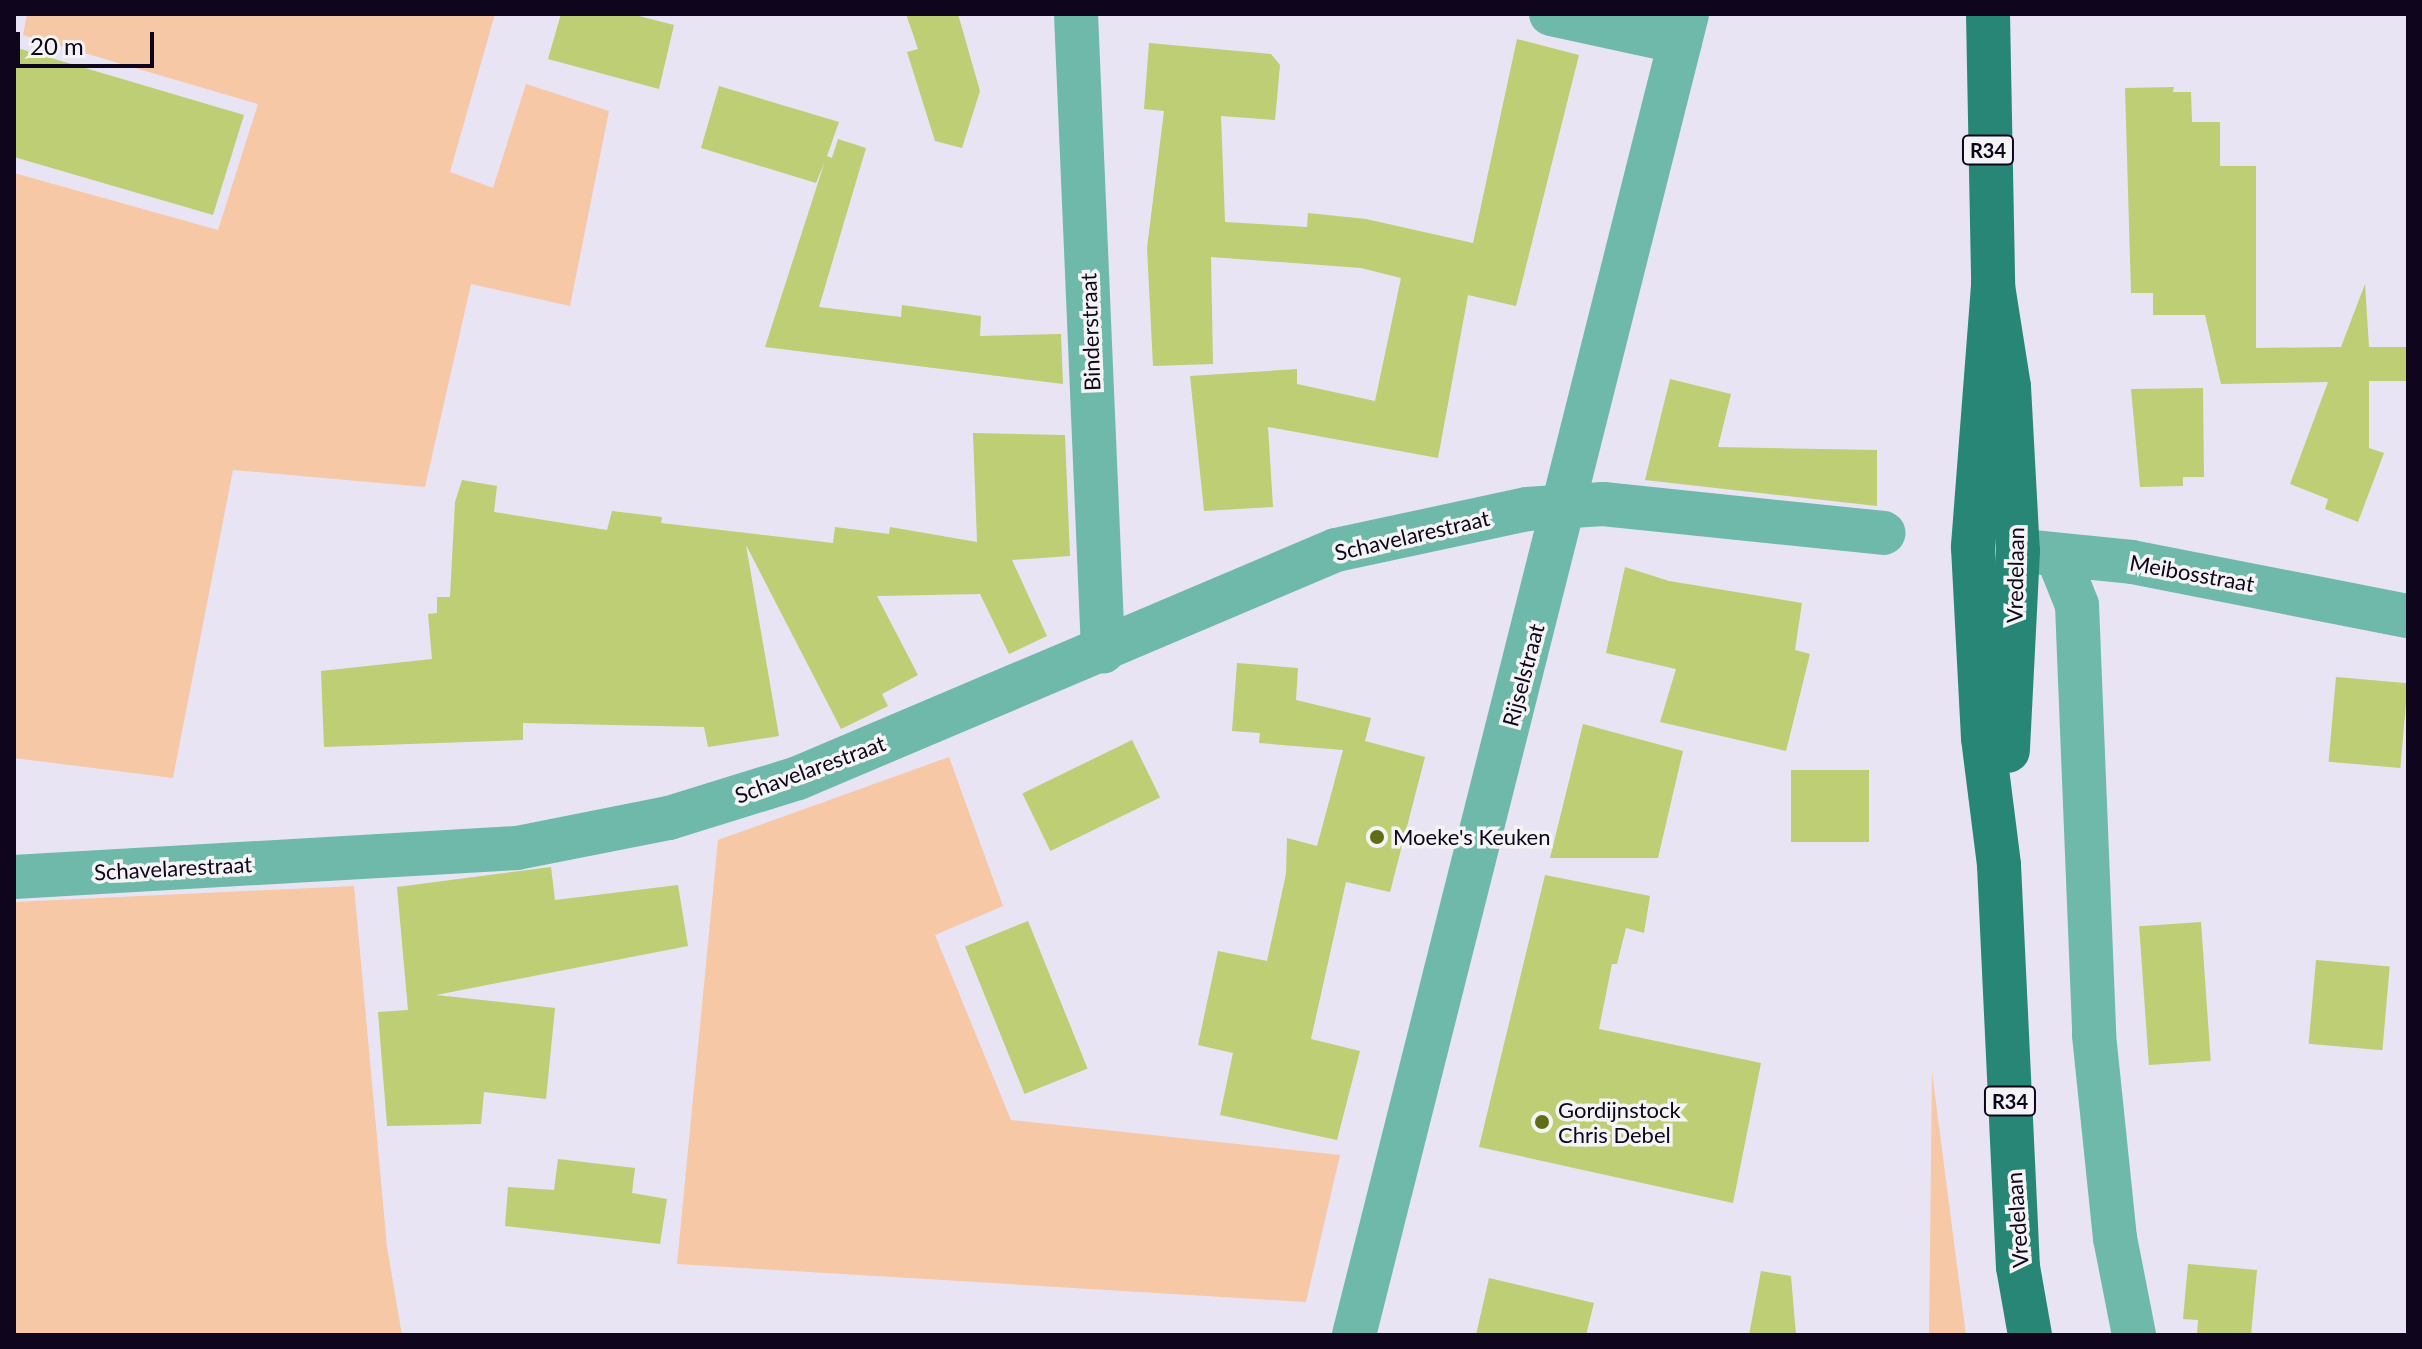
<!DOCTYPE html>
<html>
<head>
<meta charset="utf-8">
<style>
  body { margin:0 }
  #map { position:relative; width:2422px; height:1349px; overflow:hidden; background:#e8e4f3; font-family:Lato,sans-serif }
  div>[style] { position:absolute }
  .green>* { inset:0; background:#f6c8a6 }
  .building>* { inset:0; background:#bdce74; transform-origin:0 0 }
  .minor>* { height:44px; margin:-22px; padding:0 22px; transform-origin:22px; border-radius:22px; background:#6eb9a9 }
  .major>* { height:44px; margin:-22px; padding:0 22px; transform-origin:22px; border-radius:22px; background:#278675 }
  .dots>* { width:22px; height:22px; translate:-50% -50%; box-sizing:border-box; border:4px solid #f4f4f4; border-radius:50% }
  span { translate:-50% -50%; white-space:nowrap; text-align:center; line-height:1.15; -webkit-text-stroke:7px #f4f4f4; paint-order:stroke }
  .shield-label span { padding:2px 6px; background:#f4f4f4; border:2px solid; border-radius:6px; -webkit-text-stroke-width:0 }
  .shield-label { font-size:20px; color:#0f061e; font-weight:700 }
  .street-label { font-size:22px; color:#0f061e }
  .poi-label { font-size:22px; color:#0f061e }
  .left { translate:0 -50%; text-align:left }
  .frame { position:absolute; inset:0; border:16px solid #0f061e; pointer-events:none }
  .scale { position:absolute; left:16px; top:32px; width:138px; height:36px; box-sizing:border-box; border:4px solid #0f061e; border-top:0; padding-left:10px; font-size:24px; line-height:28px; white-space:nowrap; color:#0f061e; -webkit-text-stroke:6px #f4f4f4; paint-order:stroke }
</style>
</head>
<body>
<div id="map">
  <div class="green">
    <div style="clip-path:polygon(27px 14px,495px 14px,450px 172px,493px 188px,526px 84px,609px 111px,570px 306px,471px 284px,425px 487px,233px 470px,173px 778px,14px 758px,14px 173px,218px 230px,258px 104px,23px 35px)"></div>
    <div style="clip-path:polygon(949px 757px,1003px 906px,935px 935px,1011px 1120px,1340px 1155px,1306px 1302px,677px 1264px,718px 840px)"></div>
    <div style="clip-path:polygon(354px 886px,387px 1247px,402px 1335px,14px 1335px,14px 902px)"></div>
    <div style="clip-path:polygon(1932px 1072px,1966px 1335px,1929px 1335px)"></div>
  </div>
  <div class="building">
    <div style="clip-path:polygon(561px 14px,631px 14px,674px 25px,659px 89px,548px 59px)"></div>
    <div style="clip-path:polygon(906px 14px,958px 14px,980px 91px,962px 148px,935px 141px,907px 52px,918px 49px)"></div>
    <div style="clip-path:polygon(1517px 39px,1579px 55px,1516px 306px,1468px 295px,1438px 458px,1268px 427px,1273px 507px,1204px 511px,1190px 376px,1297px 369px,1297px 384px,1375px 401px,1401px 278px,1361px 268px,1211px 257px,1213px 364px,1153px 366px,1147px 248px,1164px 111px,1144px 109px,1149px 43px,1271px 54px,1280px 65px,1275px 120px,1221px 116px,1225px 222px,1307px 227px,1308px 213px,1366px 219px,1473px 243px)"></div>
    <div style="clip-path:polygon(14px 47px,244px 115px,213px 215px,14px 157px)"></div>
    <div style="clip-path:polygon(719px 86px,839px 122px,827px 156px,832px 158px,838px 139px,866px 148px,819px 307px,901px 317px,902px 305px,981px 316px,980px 336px,1061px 334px,1063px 384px,765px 347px,825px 161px,816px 183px,701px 148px)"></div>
    <div style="clip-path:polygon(2174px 87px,2173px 92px,2191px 92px,2192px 122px,2220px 122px,2220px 166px,2256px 166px,2256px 348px,2341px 347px,2365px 284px,2369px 347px,2408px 347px,2408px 381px,2369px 381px,2369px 448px,2384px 453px,2358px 522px,2325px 509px,2328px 499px,2290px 484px,2328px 382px,2221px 384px,2205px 315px,2153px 315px,2153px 293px,2131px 293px,2125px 88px)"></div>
    <div style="clip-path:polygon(1670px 379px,1731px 394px,1718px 447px,1877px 450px,1877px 506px,1645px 480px)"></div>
    <div style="clip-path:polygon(2203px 388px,2204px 477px,2183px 477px,2183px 486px,2140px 487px,2131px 389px)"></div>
    <div style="clip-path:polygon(973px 433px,1065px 435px,1070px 556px,1012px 560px,1047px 636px,1009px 654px,980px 594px,877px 596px,918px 675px,882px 694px,888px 706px,841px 729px,746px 545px,779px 736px,708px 747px,704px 727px,523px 723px,523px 740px,324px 747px,321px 671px,432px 659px,428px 614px,437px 613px,437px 597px,450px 597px,455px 502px,462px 480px,497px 486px,494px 512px,607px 530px,612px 511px,662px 517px,661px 523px,833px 543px,835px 527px,889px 534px,890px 527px,977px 542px)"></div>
    <div style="clip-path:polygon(1625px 567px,1669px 581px,1802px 603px,1795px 650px,1810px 654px,1786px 751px,1660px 722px,1676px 669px,1606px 653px)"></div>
    <div style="clip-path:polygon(1237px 663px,1298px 668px,1296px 700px,1371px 718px,1365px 741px,1425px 757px,1390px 892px,1346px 882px,1311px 1039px,1360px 1051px,1337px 1140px,1220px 1115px,1233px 1053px,1198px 1045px,1218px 951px,1267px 961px,1286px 874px,1287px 838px,1317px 846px,1343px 750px,1259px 743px,1260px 733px,1232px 731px)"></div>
    <div style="left:2336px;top:677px;width:72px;height:85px;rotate:5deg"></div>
    <div style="clip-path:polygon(1583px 724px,1683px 751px,1658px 858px,1550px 858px)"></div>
    <div style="left:1132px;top:740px;width:64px;height:122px;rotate:64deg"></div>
    <div style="left:1869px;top:770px;width:72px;height:78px;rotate:90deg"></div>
    <div style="clip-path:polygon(551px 867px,555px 900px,678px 885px,688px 946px,436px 995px,555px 1008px,546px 1099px,484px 1092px,481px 1124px,387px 1126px,378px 1012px,408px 1010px,397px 887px)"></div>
    <div style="clip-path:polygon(1545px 875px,1650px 896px,1644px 933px,1626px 928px,1617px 964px,1612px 964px,1599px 1029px,1761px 1063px,1733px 1203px,1479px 1147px)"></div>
    <div style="left:1028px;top:921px;width:159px;height:68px;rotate:68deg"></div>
    <div style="left:2201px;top:922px;width:139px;height:62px;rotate:86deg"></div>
    <div style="left:2316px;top:960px;width:74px;height:84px;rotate:5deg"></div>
    <div style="clip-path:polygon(558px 1159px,635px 1168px,632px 1193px,667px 1199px,660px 1244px,505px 1226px,508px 1187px,554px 1190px)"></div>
    <div style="clip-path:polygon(2188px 1264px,2257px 1270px,2251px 1335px,2197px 1335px,2198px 1320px,2183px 1319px)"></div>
    <div style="clip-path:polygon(1761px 1271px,1791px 1276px,1796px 1335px,1749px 1335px)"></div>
    <div style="clip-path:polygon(1489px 1278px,1594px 1303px,1586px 1335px,1476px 1335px)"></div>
  </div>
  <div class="minor">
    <div style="left:1076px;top:14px;width:638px;rotate:87.57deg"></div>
    <div style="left:1551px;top:14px;width:132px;rotate:12.2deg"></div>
    <div style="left:2032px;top:552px;width:100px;rotate:5.7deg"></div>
    <div style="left:2132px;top:562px;width:281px;rotate:11.1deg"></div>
    <div style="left:2057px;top:555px;width:54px;rotate:68.2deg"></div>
    <div style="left:2077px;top:605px;width:430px;rotate:87.7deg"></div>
    <div style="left:2094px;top:1035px;width:204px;rotate:84.1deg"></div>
    <div style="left:2115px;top:1238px;width:99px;rotate:78.9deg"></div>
    <div style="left:14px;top:877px;width:504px;rotate:-3.3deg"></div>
    <div style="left:517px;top:848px;width:155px;rotate:-11.2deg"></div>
    <div style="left:669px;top:818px;width:135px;rotate:-17.2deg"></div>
    <div style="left:798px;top:778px;width:584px;rotate:-22.97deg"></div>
    <div style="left:1336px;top:550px;width:195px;rotate:-12.1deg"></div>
    <div style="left:1527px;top:509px;width:76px;rotate:-3.8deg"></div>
    <div style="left:1603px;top:504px;width:282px;rotate:5.9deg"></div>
    <div style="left:1354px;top:1335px;width:1362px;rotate:-75.85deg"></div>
  </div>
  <div class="major">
    <div style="left:1988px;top:14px;width:272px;rotate:88.9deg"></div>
    <div style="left:1993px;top:286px;width:102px;rotate:81deg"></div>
    <div style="left:2009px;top:387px;width:164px;rotate:86.9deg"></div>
    <div style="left:2018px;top:551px;width:200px;rotate:92.9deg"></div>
    <div style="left:1993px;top:286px;width:262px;rotate:94.4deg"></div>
    <div style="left:1973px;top:547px;width:191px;rotate:87deg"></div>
    <div style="left:1983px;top:738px;width:128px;rotate:82.8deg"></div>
    <div style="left:1999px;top:865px;width:402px;rotate:87.3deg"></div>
    <div style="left:2018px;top:1267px;width:69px;rotate:80deg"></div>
  </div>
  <div class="dots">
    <div style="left:1377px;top:837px;background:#606d16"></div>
    <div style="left:1542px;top:1122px;background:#606d16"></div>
  </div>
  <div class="shield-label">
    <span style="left:1988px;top:150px">R34</span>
    <span style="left:2010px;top:1101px">R34</span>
  </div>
  <div class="street-label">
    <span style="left:1090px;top:332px;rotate:-92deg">Binderstraat</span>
    <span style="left:1412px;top:535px;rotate:-13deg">Schavelarestraat</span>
    <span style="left:2192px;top:573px;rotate:10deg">Meibosstraat</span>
    <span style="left:2015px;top:575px;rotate:-89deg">Vredelaan</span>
    <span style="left:1523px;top:675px;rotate:-75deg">Rijselstraat</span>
    <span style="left:810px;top:769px;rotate:-20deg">Schavelarestraat</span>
    <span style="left:173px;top:868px;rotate:-3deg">Schavelarestraat</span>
    <span style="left:2017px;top:1220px;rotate:-94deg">Vredelaan</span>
  </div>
  <div class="poi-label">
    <span class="left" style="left:1393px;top:837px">Moeke's Keuken</span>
    <span class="left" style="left:1558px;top:1122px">Gordijnstock<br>Chris Debel</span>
  </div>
  <div class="frame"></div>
  <div class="scale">20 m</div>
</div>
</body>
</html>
